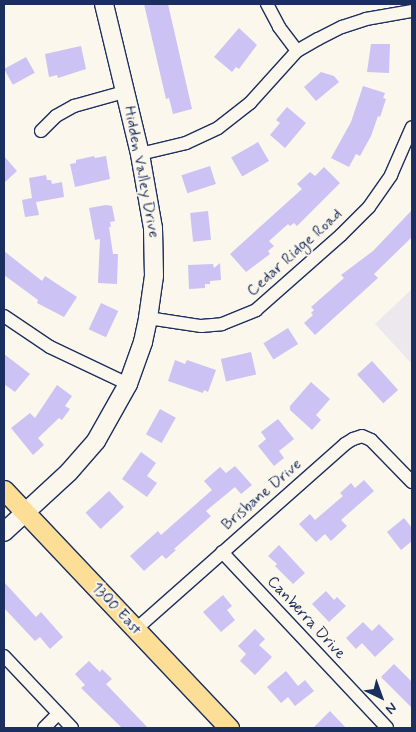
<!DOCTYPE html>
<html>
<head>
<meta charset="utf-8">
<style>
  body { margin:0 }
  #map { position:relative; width:416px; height:732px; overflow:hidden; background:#fbf7ec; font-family:Mynerve,sans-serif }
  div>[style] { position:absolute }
  .built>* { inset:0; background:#ede7ee }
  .building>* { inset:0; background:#ccc2f4; transform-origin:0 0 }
  .roads { filter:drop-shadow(1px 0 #1b2f5e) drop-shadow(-1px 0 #1b2f5e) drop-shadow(0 1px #1b2f5e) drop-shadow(0 -1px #1b2f5e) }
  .street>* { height:12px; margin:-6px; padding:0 6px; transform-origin:6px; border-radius:6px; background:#fbf7ec }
  .secondary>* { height:18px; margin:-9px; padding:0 9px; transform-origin:9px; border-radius:9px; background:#fbf7ec }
  .primary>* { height:19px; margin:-9.5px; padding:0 9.5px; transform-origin:9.5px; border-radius:9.5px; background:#fcde96 }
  span { translate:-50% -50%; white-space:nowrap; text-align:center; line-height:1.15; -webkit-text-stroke:4px #fbf7ec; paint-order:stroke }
  .street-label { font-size:16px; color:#1b2f5e }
  .frame { position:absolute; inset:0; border:5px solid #1b2f5e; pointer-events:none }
  .north { position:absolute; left:356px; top:672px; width:50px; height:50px; -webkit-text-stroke:4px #fbf7ec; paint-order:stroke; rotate:138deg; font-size:14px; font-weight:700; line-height:20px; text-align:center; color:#1b2f5e }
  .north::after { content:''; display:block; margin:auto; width:18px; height:22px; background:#1b2f5e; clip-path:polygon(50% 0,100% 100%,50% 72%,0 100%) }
</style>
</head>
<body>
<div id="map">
  <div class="built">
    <div style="clip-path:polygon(412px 289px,412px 364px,375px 324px)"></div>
  </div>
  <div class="building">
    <div style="clip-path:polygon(144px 4px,168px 4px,192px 109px,173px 114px,169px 98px,166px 99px)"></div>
    <div style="clip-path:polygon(239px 28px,257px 45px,239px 69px,236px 67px,232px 72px,214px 57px)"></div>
    <div style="clip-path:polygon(371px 44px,390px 44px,389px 73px,367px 72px)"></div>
    <div style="clip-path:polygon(81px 46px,86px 69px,58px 78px,57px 75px,49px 77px,45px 54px)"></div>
    <div style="left:26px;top:57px;width:18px;height:25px;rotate:61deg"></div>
    <div style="clip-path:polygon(321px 72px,334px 76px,339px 82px,316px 101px,304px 87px)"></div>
    <div style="clip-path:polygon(363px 86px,385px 93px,383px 98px,386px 99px,380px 117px,378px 116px,371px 136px,360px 156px,356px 154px,349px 167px,331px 158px,351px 122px)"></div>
    <div style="clip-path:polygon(287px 107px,306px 123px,285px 148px,270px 135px,280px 123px,276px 120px)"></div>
    <div style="left:258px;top:142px;width:22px;height:31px;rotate:60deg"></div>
    <div style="clip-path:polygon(4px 156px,17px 171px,4px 183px)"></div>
    <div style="clip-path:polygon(94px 156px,95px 158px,106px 156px,110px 179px,75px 187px,70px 164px,76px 163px,76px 160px)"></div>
    <div style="left:210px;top:166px;width:19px;height:30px;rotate:72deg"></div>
    <div style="clip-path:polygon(324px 167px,340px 183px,297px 226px,294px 223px,290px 226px,288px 224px,269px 241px,274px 246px,268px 251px,270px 254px,246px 272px,230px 254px,302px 189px,297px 184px,310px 172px,315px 176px)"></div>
    <div style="clip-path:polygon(46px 175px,47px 180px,51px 180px,52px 184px,62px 182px,64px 197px,36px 202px,39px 215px,25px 217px,22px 200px,32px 198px,29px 178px)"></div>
    <div style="clip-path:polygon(106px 205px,112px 206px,115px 221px,110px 222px,111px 227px,109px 227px,113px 254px,118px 254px,117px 284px,98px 283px,100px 239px,95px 240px,89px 208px)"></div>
    <div style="clip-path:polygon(412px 210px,412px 237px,374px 274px,378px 278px,315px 335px,304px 323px,313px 315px,311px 313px,314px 310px,311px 307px,344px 278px,341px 275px,373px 251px)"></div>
    <div style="left:208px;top:211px;width:29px;height:18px;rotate:84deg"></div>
    <div style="clip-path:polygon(4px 251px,42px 281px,45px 276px,77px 297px,64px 317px,37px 303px,38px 300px,4px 275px)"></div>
    <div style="clip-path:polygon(220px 263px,221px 280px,210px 281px,210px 284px,205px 284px,205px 288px,189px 289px,188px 265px,213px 264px,214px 268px)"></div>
    <div style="left:101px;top:303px;width:19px;height:29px;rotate:25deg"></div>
    <div style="left:288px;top:328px;width:19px;height:29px;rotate:58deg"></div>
    <div style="left:251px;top:352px;width:23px;height:31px;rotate:77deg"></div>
    <div style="clip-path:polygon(4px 354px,30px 374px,15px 392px,4px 384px)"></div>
    <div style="clip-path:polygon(175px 360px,185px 364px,187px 360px,216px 370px,208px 392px,204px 390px,203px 393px,168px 381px)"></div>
    <div style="left:372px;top:361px;width:39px;height:20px;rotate:48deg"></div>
    <div style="clip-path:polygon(311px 382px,330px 399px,316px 415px,321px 420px,312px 430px,290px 410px,290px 406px)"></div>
    <div style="clip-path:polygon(57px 385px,72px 396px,65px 406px,70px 409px,62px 420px,59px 418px,38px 438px,44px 445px,33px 455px,11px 428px,30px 413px,35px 418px)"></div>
    <div style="left:160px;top:409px;width:18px;height:29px;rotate:29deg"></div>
    <div style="clip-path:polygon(278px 419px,294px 439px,279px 451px,284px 458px,274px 466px,258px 446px,266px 439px,261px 432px)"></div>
    <div style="clip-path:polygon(141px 452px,156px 463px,147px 476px,157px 483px,147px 497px,122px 479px)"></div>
    <div style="clip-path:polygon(235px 466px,252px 485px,241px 494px,235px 487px,206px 511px,211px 516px,174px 549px,176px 550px,166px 559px,162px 555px,144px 571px,130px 556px,158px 531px,161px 535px,212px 490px,204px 481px,220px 467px,226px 473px)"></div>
    <div style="clip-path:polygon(364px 480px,374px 491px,341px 520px,347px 526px,331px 541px,325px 534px,316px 542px,299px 524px,310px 514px,315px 520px,343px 496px,340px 493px,351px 483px,355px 488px)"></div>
    <div style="left:109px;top:491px;width:22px;height:32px;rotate:47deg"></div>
    <div style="clip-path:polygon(404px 518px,412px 528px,412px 541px,401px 550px,387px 532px)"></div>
    <div style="clip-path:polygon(279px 545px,305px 573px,293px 584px,275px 566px,277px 564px,268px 556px)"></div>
    <div style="clip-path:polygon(4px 582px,36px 617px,41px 612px,63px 637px,50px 649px,40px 637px,35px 641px,4px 608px)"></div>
    <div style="clip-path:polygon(326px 591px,334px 600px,337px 597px,346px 606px,329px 622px,312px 604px)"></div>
    <div style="clip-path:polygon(223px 595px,232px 606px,227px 610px,235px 620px,221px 632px,203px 612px)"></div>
    <div style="clip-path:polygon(363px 622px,372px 631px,379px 624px,394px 639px,375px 657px,362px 643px,356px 649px,346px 638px)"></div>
    <div style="clip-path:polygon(255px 629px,265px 639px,259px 645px,272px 657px,255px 675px,240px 661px,246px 654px,238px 646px)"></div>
    <div style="clip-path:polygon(89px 661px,100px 672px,102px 669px,112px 679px,106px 684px,148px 728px,122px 728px,81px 688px,85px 685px,75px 674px)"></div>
    <div style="clip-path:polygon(394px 664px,412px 682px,412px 708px,381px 677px)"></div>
    <div style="clip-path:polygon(286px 671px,298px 686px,305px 680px,314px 691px,295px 706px,288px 697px,281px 703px,267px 687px)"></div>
    <div style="clip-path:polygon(330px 711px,346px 728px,313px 728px)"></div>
  </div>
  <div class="roads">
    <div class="street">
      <div style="left:267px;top:4px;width:26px;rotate:62deg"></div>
      <div style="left:279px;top:27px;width:30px;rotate:53deg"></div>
      <div style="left:41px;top:131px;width:21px;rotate:-45deg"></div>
      <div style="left:56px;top:116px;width:21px;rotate:-29deg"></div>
      <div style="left:74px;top:106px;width:52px;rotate:-15.6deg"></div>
      <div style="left:140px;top:154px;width:47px;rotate:-13.4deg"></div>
      <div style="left:186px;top:143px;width:35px;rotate:-25deg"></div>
      <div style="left:218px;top:128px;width:41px;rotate:-38deg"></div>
      <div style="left:250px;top:103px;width:70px;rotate:-47.9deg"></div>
      <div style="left:297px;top:51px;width:24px;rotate:-30deg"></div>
      <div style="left:318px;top:39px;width:27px;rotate:-27deg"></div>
      <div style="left:342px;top:27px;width:25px;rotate:-18deg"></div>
      <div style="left:366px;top:19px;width:47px;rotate:-9.9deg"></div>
      <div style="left:4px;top:316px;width:55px;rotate:34deg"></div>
      <div style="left:50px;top:347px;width:86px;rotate:25.4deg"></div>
      <div style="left:148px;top:318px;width:54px;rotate:8.6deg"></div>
      <div style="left:201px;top:326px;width:21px;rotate:-5deg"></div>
      <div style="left:222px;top:324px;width:37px;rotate:-22deg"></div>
      <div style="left:256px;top:310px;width:113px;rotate:-41.4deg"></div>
      <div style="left:341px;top:235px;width:40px;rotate:-45deg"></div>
      <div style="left:369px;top:207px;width:39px;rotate:-55deg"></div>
      <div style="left:391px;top:175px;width:52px;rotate:-66.4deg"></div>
      <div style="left:222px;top:552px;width:241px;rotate:46.8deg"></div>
      <div style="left:135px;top:630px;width:281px;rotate:-41.5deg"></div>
      <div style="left:345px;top:444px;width:9px;rotate:-32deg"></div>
      <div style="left:353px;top:439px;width:9px;rotate:-18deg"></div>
      <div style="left:362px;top:436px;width:10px;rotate:24deg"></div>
      <div style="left:371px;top:440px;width:59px;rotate:45.7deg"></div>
      <div style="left:4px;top:656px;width:99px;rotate:46.6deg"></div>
      <div style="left:44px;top:728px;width:20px;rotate:-45deg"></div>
    </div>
    <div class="secondary">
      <div style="left:4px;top:532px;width:88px;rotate:-42.7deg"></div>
      <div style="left:69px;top:472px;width:41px;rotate:-48.9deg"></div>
      <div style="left:96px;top:441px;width:65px;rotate:-60.7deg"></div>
      <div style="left:128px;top:384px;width:45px;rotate:-70.3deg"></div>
      <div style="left:143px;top:342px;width:25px;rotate:-78deg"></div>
      <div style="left:148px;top:318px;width:42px;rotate:-81.9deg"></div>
      <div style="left:154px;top:276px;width:48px;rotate:-91.2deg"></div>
      <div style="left:153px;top:228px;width:75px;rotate:-100deg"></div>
      <div style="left:140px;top:154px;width:154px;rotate:-103.5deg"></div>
    </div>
    <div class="primary">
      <div style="left:4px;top:490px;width:328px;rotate:46.6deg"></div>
    </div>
  </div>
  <div class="street-label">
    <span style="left:141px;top:172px;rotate:79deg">Hidden Valley Drive</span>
    <span style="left:295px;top:253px;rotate:-42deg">Cedar Ridge Road</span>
    <span style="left:262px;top:495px;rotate:-41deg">Brisbane Drive</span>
    <span style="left:116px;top:609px;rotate:47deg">1300 East</span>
    <span style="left:306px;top:618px;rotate:47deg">Canberra Drive</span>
  </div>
  <div class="frame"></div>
  <div class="north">N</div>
</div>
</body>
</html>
